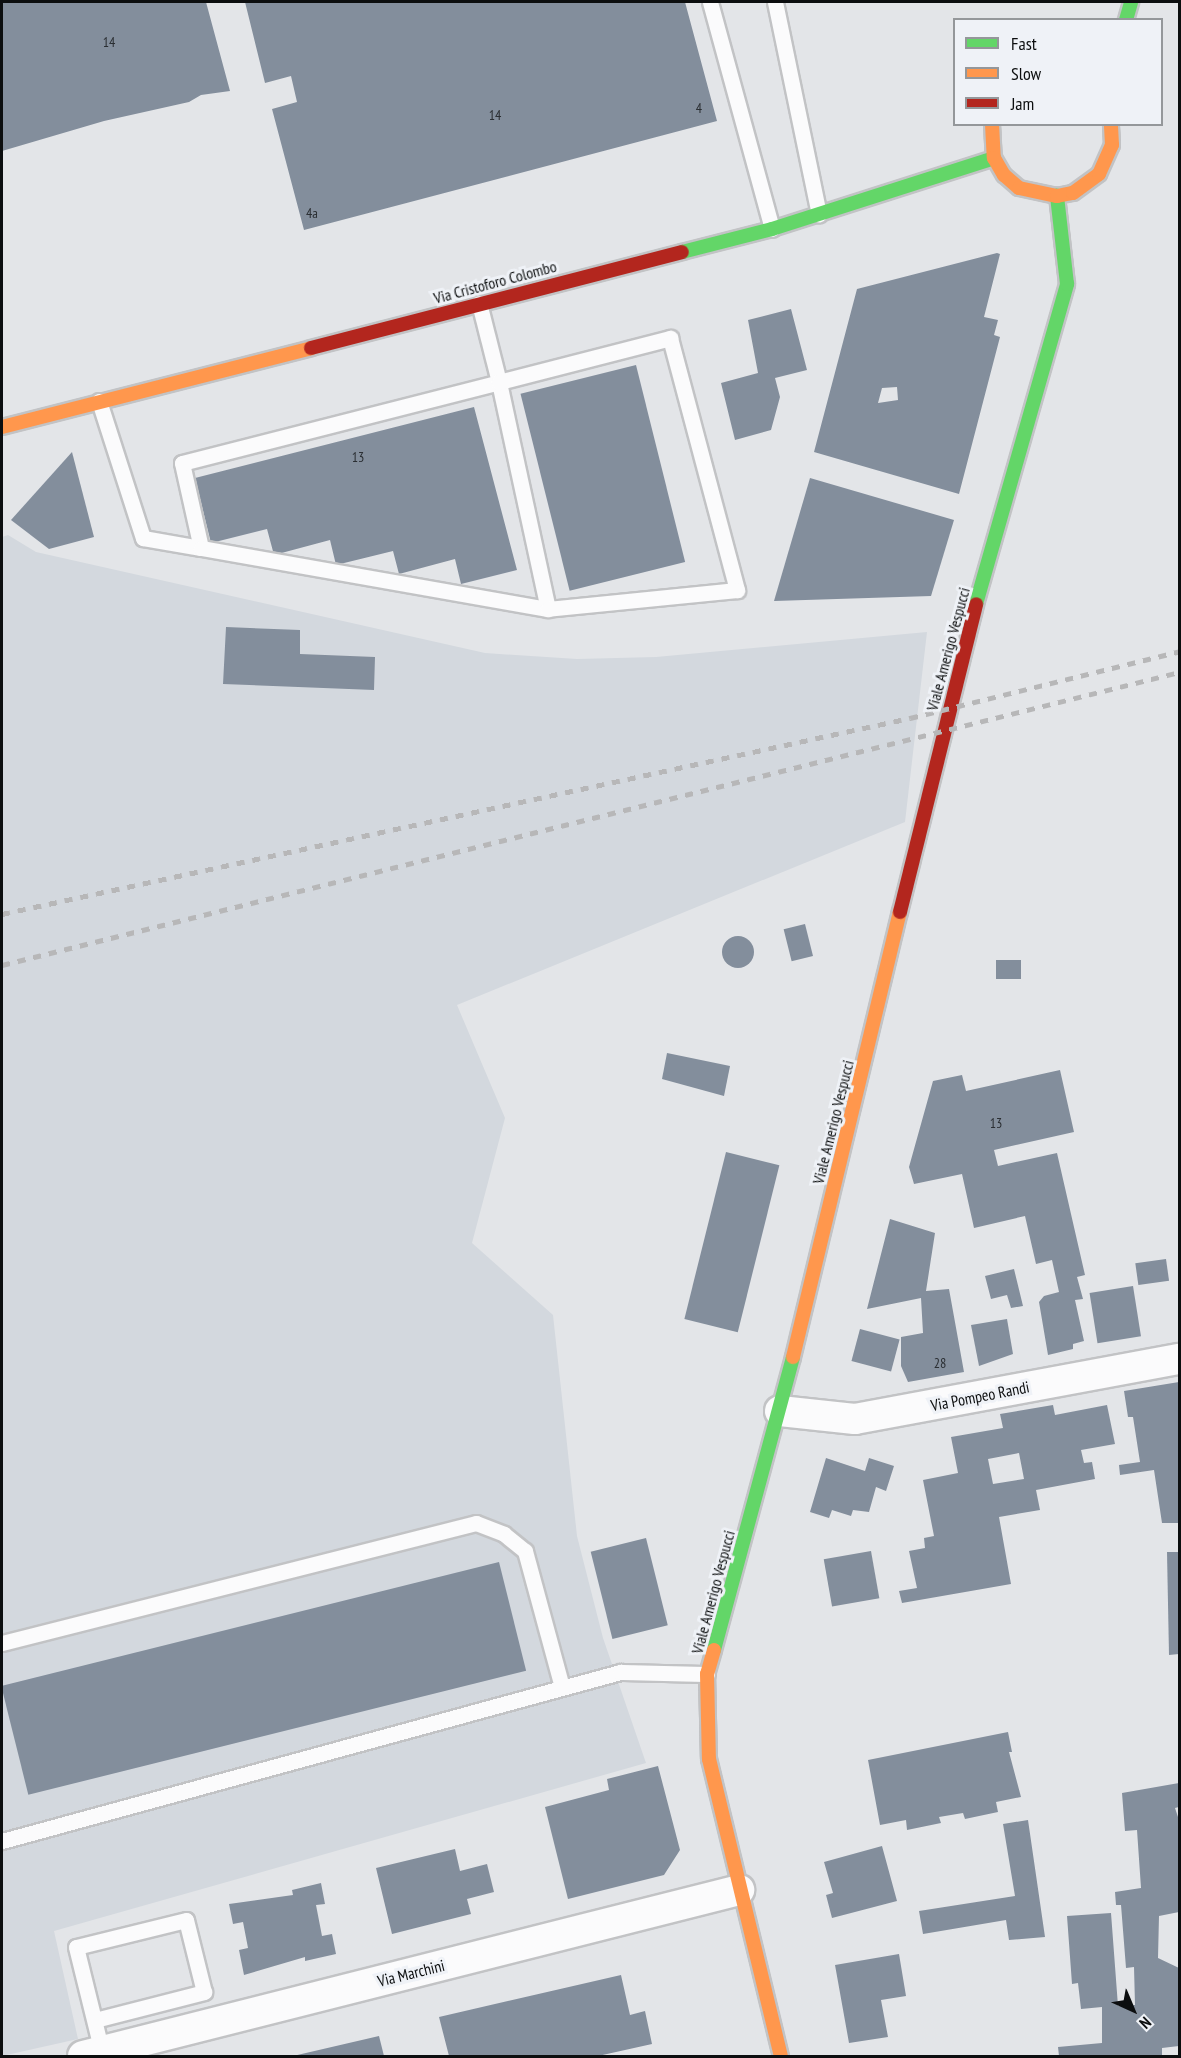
<!DOCTYPE html>
<html>
<head>
<meta charset="utf-8">
<style>
  body { margin:0 }
  #map { position:relative; width:1181px; height:2058px; overflow:hidden; background:#e3e5e8; font-family:"PT Sans Narrow",sans-serif }
  div>[style] { position:absolute }
  .built>* { inset:0; background:#d3d8de }
  .building>* { inset:0; background:#838e9c; transform-origin:0 0 }
  .round { border-radius:50% }
  .roads { filter:drop-shadow(2px 0 #c2c3c5) drop-shadow(-2px 0 #c2c3c5) drop-shadow(0 2px #c2c3c5) drop-shadow(0 -2px #c2c3c5) }
  .lane>* { height:15px; margin:-7.5px; padding:0 7.5px; transform-origin:7.5px; border-radius:7.5px; background:#fbfbfc }
  .street>* { height:30px; margin:-15px; padding:0 15px; transform-origin:15px; border-radius:15px; background:#fbfbfc }
  .fast>* { height:14px; margin:-7px; padding:0 7px; transform-origin:7px; border-radius:7px; background:#63d668 }
  .slow>* { height:14px; margin:-7px; padding:0 7px; transform-origin:7px; border-radius:7px; background:#ff974d }
  .jam>* { height:14px; margin:-7px; padding:0 7px; transform-origin:7px; border-radius:7px; background:#b3261e }
  .rail>* { height:4.5px; margin-top:-2.25px; transform-origin:0; background:repeating-linear-gradient(90deg,#b7b7b8 0 8px,transparent 0 16px) }
  span { translate:-50% -50%; white-space:nowrap; text-align:center; line-height:1.15; -webkit-text-stroke:6px #eff2f7; paint-order:stroke }
  .number-label { font-size:14px; color:#2a2e32 }
  .number-label span { -webkit-text-stroke-width:0 }
  .street-label { font-size:16px; color:#0c0e0f }
  .frame { position:absolute; inset:0; border:3px solid #0c0e0f; pointer-events:none }
  .legend { position:absolute; left:953px; top:18px; width:210px; height:108px; box-sizing:border-box; background:#eff2f7; border:2px solid #94979a; margin:0; padding:8px 10px; list-style:none; font-size:18px; color:#0c0e0f }
  .legend li { display:flex; align-items:center; gap:12px; height:30px }
  .legend b { width:30px; border:2px solid #94979a }
  .north { position:absolute; left:1103px; top:1980px; width:60px; height:60px; -webkit-text-stroke:4px #eff2f7; paint-order:stroke; rotate:136deg; font-size:16px; font-weight:700; line-height:24px; text-align:center; color:#0c0e0f }
  .north::after { content:''; display:block; margin:auto; width:21px; height:27px; background:#0c0e0f; clip-path:polygon(50% 0,100% 100%,50% 72%,0 100%) }
</style>
</head>
<body>
<div id="map">
  <div class="built">
    <div style="clip-path:polygon(8px 535px,36px 552px,485px 653px,577px 659px,656px 657px,927px 632px,905px 822px,457px 1005px,505px 1118px,472px 1243px,553px 1315px,577px 1536px,603px 1638px,646px 1763px,54px 1931px,78px 2039px,2px 2056px,2px 537px)"></div>
  </div>
  <div class="building">
    <div style="clip-path:polygon(2px 2px,206px 2px,230px 91px,201px 95px,189px 102px,104px 121px,2px 151px)"></div>
    <div style="clip-path:polygon(245px 2px,685px 2px,717px 121px,304px 230px,272px 109px,297px 102px,291px 76px,265px 83px)"></div>
    <div style="clip-path:polygon(evenodd,997px 253px,1000px 254px,984px 317px,998px 320px,994px 335px,1000px 337px,959px 494px,814px 452px,857px 289px,997px 253px,897px 387px,898px 400px,878px 403px,882px 388px,897px 387px)"></div>
    <div style="clip-path:polygon(791px 309px,807px 370px,775px 378px,780px 397px,771px 430px,735px 440px,721px 383px,758px 373px,748px 320px)"></div>
    <div style="left:636px;top:365px;width:203px;height:119px;rotate:76deg"></div>
    <div style="clip-path:polygon(474px 407px,517px 570px,461px 584px,455px 559px,399px 574px,393px 551px,336px 565px,330px 540px,274px 555px,267px 529px,211px 543px,195px 478px)"></div>
    <div style="clip-path:polygon(72px 452px,94px 537px,49px 549px,11px 520px)"></div>
    <div style="clip-path:polygon(810px 478px,954px 520px,931px 596px,774px 601px)"></div>
    <div style="clip-path:polygon(226px 627px,300px 630px,300px 654px,375px 657px,374px 690px,223px 684px)"></div>
    <div style="left:805px;top:924px;width:33px;height:22px;rotate:76deg"></div>
    <div class="round" style="left:722px;top:936px;width:32px;height:32px"></div>
    <div style="left:996px;top:960px;width:25px;height:19px"></div>
    <div style="clip-path:polygon(667px 1053px,730px 1066px,724px 1096px,662px 1079px)"></div>
    <div style="clip-path:polygon(1060px 1070px,1074px 1132px,994px 1150px,998px 1166px,1057px 1153px,1085px 1275px,1077px 1277px,1083px 1299px,1075px 1300px,1084px 1341px,1073px 1344px,1073px 1349px,1048px 1355px,1039px 1302px,1044px 1296px,1059px 1292px,1052px 1260px,1036px 1264px,1025px 1216px,974px 1228px,962px 1174px,914px 1184px,909px 1167px,933px 1081px,962px 1075px,966px 1091px)"></div>
    <div style="left:726px;top:1152px;width:55px;height:172px;rotate:14deg"></div>
    <div style="clip-path:polygon(890px 1219px,935px 1233px,926px 1291px,949px 1289px,964px 1372px,908px 1382px,901px 1366px,901px 1337px,923px 1333px,921px 1298px,867px 1309px)"></div>
    <div style="left:1166px;top:1259px;width:22px;height:31px;rotate:82deg"></div>
    <div style="clip-path:polygon(1014px 1269px,1023px 1306px,1011px 1308px,1007px 1295px,991px 1299px,985px 1276px)"></div>
    <div style="left:1133px;top:1286px;width:51px;height:44px;rotate:81deg"></div>
    <div style="clip-path:polygon(1007px 1319px,1013px 1354px,979px 1366px,971px 1325px)"></div>
    <div style="left:860px;top:1329px;width:41px;height:33px;rotate:15deg"></div>
    <div style="clip-path:polygon(1179px 1382px,1179px 1523px,1162px 1523px,1154px 1470px,1120px 1475px,1119px 1465px,1140px 1462px,1133px 1417px,1128px 1417px,1124px 1391px)"></div>
    <div style="clip-path:polygon(evenodd,1053px 1405px,1055px 1415px,1107px 1405px,1115px 1444px,1081px 1450px,1084px 1463px,1092px 1462px,1095px 1479px,1036px 1490px,1040px 1510px,999px 1517px,1011px 1584px,902px 1603px,899px 1591px,917px 1588px,909px 1551px,925px 1548px,924px 1538px,934px 1536px,923px 1480px,958px 1473px,951px 1437px,1003px 1428px,1000px 1414px,1053px 1405px,1019px 1453px,1024px 1479px,993px 1484px,988px 1459px,1019px 1453px)"></div>
    <div style="clip-path:polygon(826px 1458px,865px 1471px,869px 1458px,894px 1466px,886px 1491px,876px 1487px,869px 1512px,853px 1510px,851px 1516px,832px 1510px,829px 1518px,810px 1512px)"></div>
    <div style="left:646px;top:1538px;width:90px;height:57px;rotate:76deg"></div>
    <div style="left:871px;top:1551px;width:48px;height:48px;rotate:80deg"></div>
    <div style="clip-path:polygon(1167px 1552px,1179px 1552px,1179px 1654px,1169px 1655px)"></div>
    <div style="left:499px;top:1562px;width:112px;height:513px;rotate:76deg"></div>
    <div style="clip-path:polygon(1008px 1732px,1012px 1752px,1009px 1752px,1021px 1797px,996px 1802px,998px 1812px,965px 1819px,963px 1813px,939px 1817px,941px 1823px,907px 1830px,906px 1820px,880px 1825px,868px 1760px)"></div>
    <div style="clip-path:polygon(658px 1766px,680px 1850px,664px 1875px,568px 1899px,545px 1807px,609px 1790px,607px 1779px)"></div>
    <div style="clip-path:polygon(1179px 1783px,1179px 1807px,1175px 1808px,1179px 1820px,1179px 1912px,1159px 1916px,1158px 1958px,1179px 1968px,1179px 2046px,1162px 2048px,1162px 2056px,1059px 2056px,1058px 2047px,1102px 2043px,1102px 2007px,1081px 2009px,1078px 1983px,1072px 1984px,1067px 1916px,1111px 1913px,1118px 2006px,1135px 2005px,1134px 1967px,1126px 1968px,1121px 1905px,1116px 1905px,1115px 1892px,1141px 1888px,1137px 1830px,1125px 1831px,1122px 1793px)"></div>
    <div style="clip-path:polygon(1028px 1820px,1045px 1937px,1009px 1940px,1006px 1920px,923px 1934px,919px 1911px,1015px 1896px,1003px 1824px)"></div>
    <div style="clip-path:polygon(882px 1846px,897px 1901px,832px 1918px,826px 1895px,833px 1893px,824px 1862px)"></div>
    <div style="clip-path:polygon(455px 1849px,460px 1871px,487px 1864px,494px 1892px,467px 1899px,471px 1914px,392px 1934px,376px 1868px)"></div>
    <div style="clip-path:polygon(321px 1883px,325px 1904px,316px 1905px,322px 1936px,332px 1934px,336px 1954px,305px 1961px,305px 1957px,244px 1975px,239px 1950px,248px 1948px,243px 1922px,233px 1924px,229px 1904px,293px 1895px,292px 1890px)"></div>
    <div style="clip-path:polygon(899px 1954px,906px 1996px,881px 2000px,888px 2037px,849px 2043px,835px 1965px)"></div>
    <div style="clip-path:polygon(621px 1975px,630px 2015px,645px 2011px,652px 2044px,598px 2056px,449px 2056px,439px 2017px)"></div>
    <div style="clip-path:polygon(379px 2036px,384px 2056px,293px 2056px)"></div>
  </div>
  <div class="roads">
    <div class="lane">
      <div style="left:710px;top:2px;width:235px;rotate:74.7deg"></div>
      <div style="left:775px;top:2px;width:217px;rotate:78.3deg"></div>
      <div style="left:99px;top:401px;width:144px;rotate:72.2deg"></div>
      <div style="left:143px;top:538px;width:59px;rotate:9.8deg"></div>
      <div style="left:201px;top:548px;width:87px;rotate:-102.6deg"></div>
      <div style="left:182px;top:463px;width:327px;rotate:-14.3deg"></div>
      <div style="left:499px;top:382px;width:81px;rotate:-104.2deg"></div>
      <div style="left:201px;top:548px;width:352px;rotate:10deg"></div>
      <div style="left:548px;top:609px;width:232px;rotate:-102.2deg"></div>
      <div style="left:499px;top:382px;width:177px;rotate:-14.4deg"></div>
      <div style="left:670px;top:338px;width:261px;rotate:75.1deg"></div>
      <div style="left:737px;top:590px;width:190px;rotate:174.3deg"></div>
      <div style="left:2px;top:1643px;width:489px;rotate:-14.2deg"></div>
      <div style="left:476px;top:1523px;width:30px;rotate:21deg"></div>
      <div style="left:504px;top:1534px;width:27px;rotate:39deg"></div>
      <div style="left:525px;top:1551px;width:141px;rotate:74.8deg"></div>
      <div style="left:2px;top:1841px;width:641px;rotate:-15.29deg"></div>
      <div style="left:620px;top:1672px;width:87px;rotate:1.3deg"></div>
      <div style="left:95px;top:2020px;width:113px;rotate:-14.4deg"></div>
      <div style="left:204px;top:1992px;width:74px;rotate:-104deg"></div>
      <div style="left:186px;top:1920px;width:113px;rotate:166.2deg"></div>
      <div style="left:76px;top:1947px;width:108px;rotate:76.1deg"></div>
    </div>
    <div class="street">
      <div style="left:780px;top:1411px;width:75px;rotate:6.1deg"></div>
      <div style="left:855px;top:1419px;width:330px;rotate:-10.5deg"></div>
      <div style="left:83px;top:2056px;width:677px;rotate:-14.2deg"></div>
    </div>
    <div class="fast">
      <div style="left:1126px;top:20px;width:19px;rotate:-74deg"></div>
      <div style="left:682px;top:252px;width:93px;rotate:-14.3deg"></div>
      <div style="left:772px;top:229px;width:233px;rotate:-17.7deg"></div>
      <div style="left:976px;top:604px;width:333px;rotate:-74.1deg"></div>
      <div style="left:1067px;top:284px;width:89px;rotate:-96.5deg"></div>
      <div style="left:714px;top:1650px;width:303px;rotate:-74.9deg"></div>
    </div>
    <div class="slow">
      <div style="left:992px;top:124px;width:34px;rotate:87deg"></div>
      <div style="left:994px;top:158px;width:20px;rotate:60deg"></div>
      <div style="left:1004px;top:175px;width:20px;rotate:41deg"></div>
      <div style="left:1019px;top:188px;width:39px;rotate:12deg"></div>
      <div style="left:1057px;top:196px;width:16px;rotate:-11deg"></div>
      <div style="left:1073px;top:193px;width:32px;rotate:-36deg"></div>
      <div style="left:1099px;top:174px;width:32px;rotate:-66deg"></div>
      <div style="left:1112px;top:145px;width:21px;rotate:-93deg"></div>
      <div style="left:2px;top:427px;width:319px;rotate:-14.3deg"></div>
      <div style="left:793px;top:1357px;width:458px;rotate:-76.5deg"></div>
      <div style="left:714px;top:1650px;width:25px;rotate:106deg"></div>
      <div style="left:707px;top:1674px;width:85px;rotate:88.7deg"></div>
      <div style="left:709px;top:1759px;width:306px;rotate:76.4deg"></div>
    </div>
    <div class="jam">
      <div style="left:311px;top:348px;width:383px;rotate:-14.5deg"></div>
      <div style="left:900px;top:912px;width:317px;rotate:-76.1deg"></div>
    </div>
  </div>
  <div class="rail">
    <div style="left:2px;top:914px;width:929px;rotate:-12.18deg"></div>
    <div style="left:910px;top:718px;width:278px;rotate:-13.9deg"></div>
    <div style="left:2px;top:965px;width:1214px;rotate:-13.97deg"></div>
  </div>
  <div class="number-label">
    <span style="left:109px;top:42px">14</span>
    <span style="left:699px;top:108px">4</span>
    <span style="left:495px;top:115px">14</span>
    <span style="left:312px;top:213px">4a</span>
    <span style="left:358px;top:457px">13</span>
    <span style="left:996px;top:1123px">13</span>
    <span style="left:940px;top:1363px">28</span>
  </div>
  <div class="street-label">
    <span style="left:495px;top:282px;rotate:-15deg">Via Cristoforo Colombo</span>
    <span style="left:948px;top:649px;rotate:-75deg">Viale Amerigo Vespucci</span>
    <span style="left:833px;top:1122px;rotate:-76deg">Viale Amerigo Vespucci</span>
    <span style="left:980px;top:1396px;rotate:-11deg">Via Pompeo Randi</span>
    <span style="left:713px;top:1592px;rotate:-75deg">Viale Amerigo Vespucci</span>
    <span style="left:411px;top:1973px;rotate:-14deg">Via Marchini</span>
  </div>
  <div class="frame"></div>
  <ul class="legend">
  <li><b style="height:8px;background:#63d668"></b>Fast</li>
  <li><b style="height:8px;background:#ff974d"></b>Slow</li>
  <li><b style="height:8px;background:#b3261e"></b>Jam</li>
  </ul>
  <div class="north">N</div>
</div>
</body>
</html>
